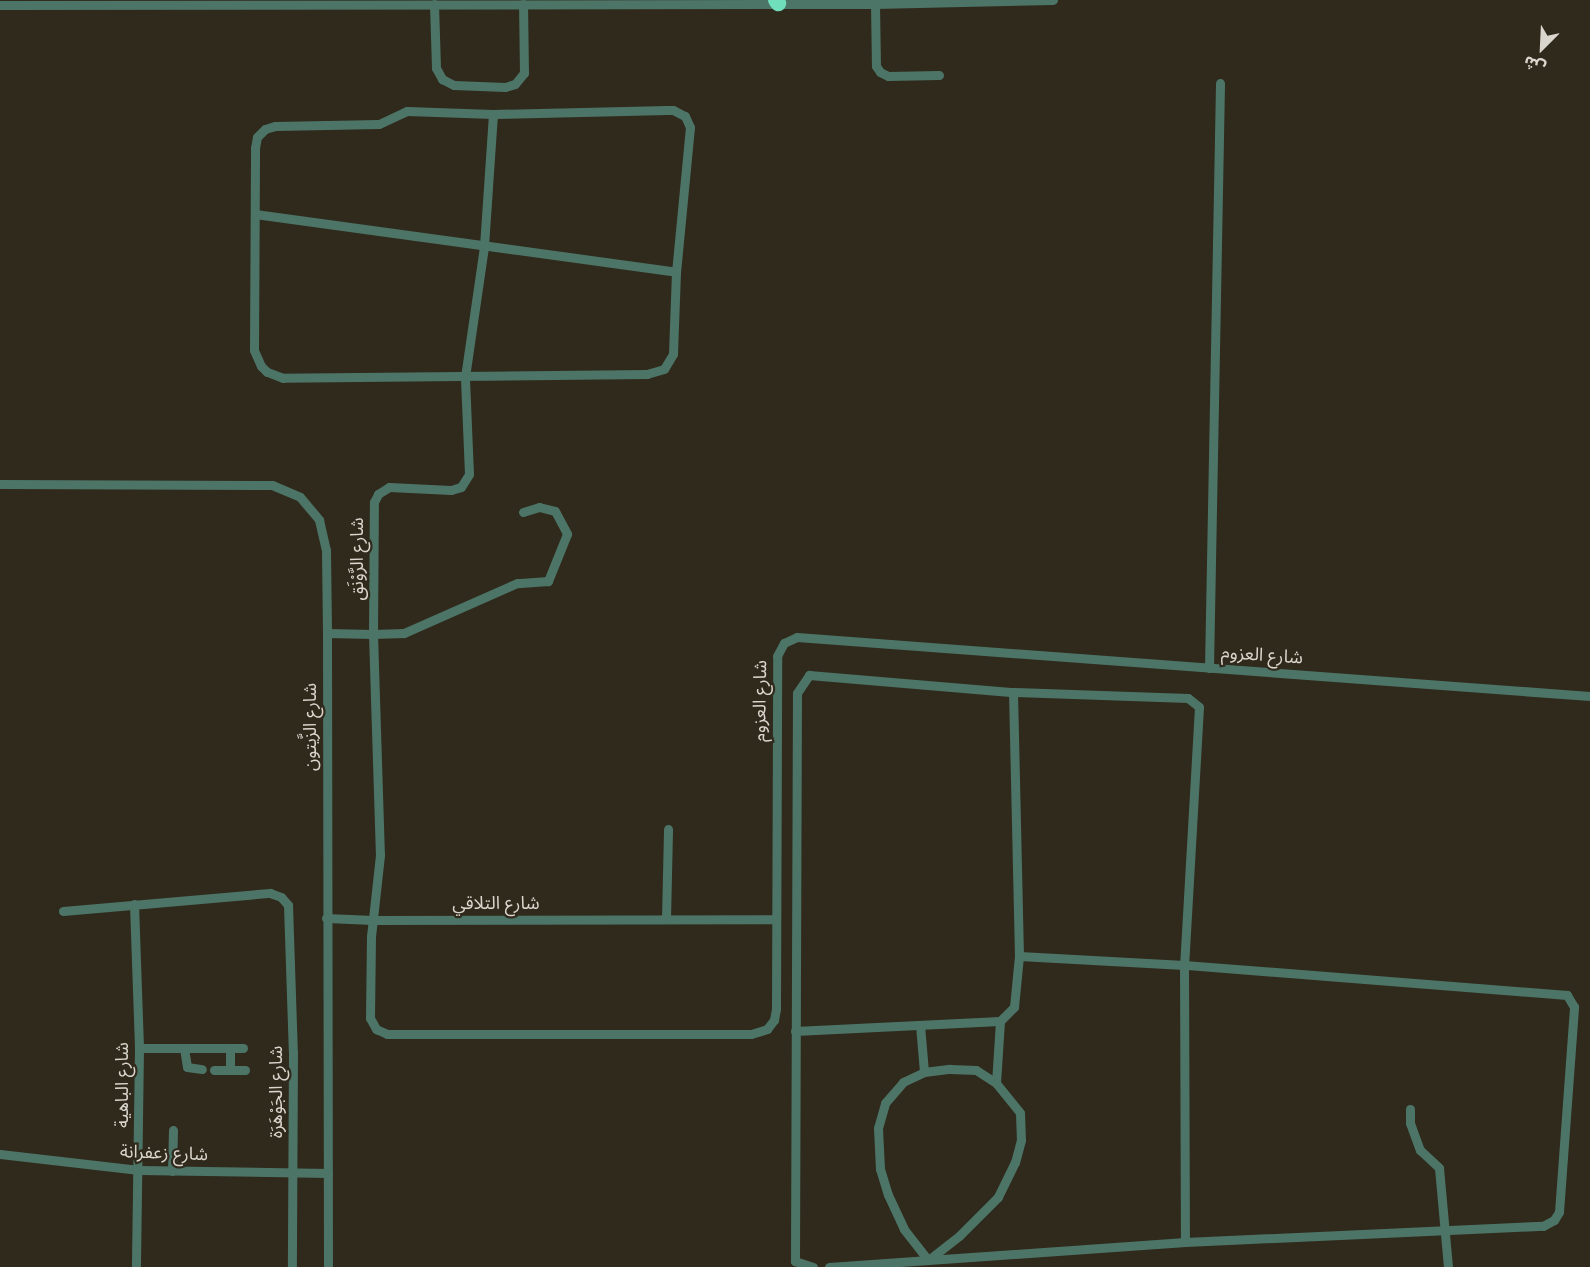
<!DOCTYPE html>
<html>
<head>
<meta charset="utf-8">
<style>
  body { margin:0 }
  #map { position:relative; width:1590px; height:1267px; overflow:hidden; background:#302a1c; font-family:"Nunito Sans","Noto Sans Arabic",sans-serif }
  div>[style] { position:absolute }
  .street>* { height:9px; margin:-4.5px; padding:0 4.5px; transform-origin:4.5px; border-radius:4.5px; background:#4c7567 }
  .highway>* { height:16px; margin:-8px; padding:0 8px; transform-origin:8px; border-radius:8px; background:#70ddbb }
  span { translate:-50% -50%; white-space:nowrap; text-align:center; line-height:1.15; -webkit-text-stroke:4.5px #302a1c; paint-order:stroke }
  .street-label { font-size:18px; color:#dad6ce }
  .north { position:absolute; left:1512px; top:18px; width:60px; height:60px; -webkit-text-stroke:4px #302a1c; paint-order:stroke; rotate:204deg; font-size:16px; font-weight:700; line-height:24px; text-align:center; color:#dad6ce }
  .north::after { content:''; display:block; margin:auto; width:21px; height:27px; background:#dad6ce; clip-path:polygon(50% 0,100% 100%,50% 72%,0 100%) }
</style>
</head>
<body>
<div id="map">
  <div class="street">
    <div style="left:434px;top:4px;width:64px;rotate:88.2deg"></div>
    <div style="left:436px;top:68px;width:13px;rotate:61deg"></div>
    <div style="left:442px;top:79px;width:13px;rotate:27deg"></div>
    <div style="left:454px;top:85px;width:51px;rotate:2.2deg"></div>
    <div style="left:505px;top:87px;width:10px;rotate:-17deg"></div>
    <div style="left:515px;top:84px;width:14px;rotate:-51deg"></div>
    <div style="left:524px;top:73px;width:69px;rotate:-90.8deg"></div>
    <div style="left:875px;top:4px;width:62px;rotate:89.1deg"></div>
    <div style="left:876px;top:66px;width:7px;rotate:56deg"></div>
    <div style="left:880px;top:72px;width:9px;rotate:27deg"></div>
    <div style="left:888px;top:76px;width:51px;rotate:-1.1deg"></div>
    <div style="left:0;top:5px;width:875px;rotate:-0.07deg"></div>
    <div style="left:875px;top:4px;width:178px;rotate:-1.3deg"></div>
    <div style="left:667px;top:110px;width:6px"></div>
    <div style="left:673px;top:110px;width:13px;rotate:27deg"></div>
    <div style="left:685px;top:116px;width:12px;rotate:66deg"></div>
    <div style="left:690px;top:127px;width:146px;rotate:95.5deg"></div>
    <div style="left:676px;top:272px;width:82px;rotate:92.1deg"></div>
    <div style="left:673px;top:354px;width:17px;rotate:121deg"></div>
    <div style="left:664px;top:369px;width:18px;rotate:164deg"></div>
    <div style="left:647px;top:374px;width:364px;rotate:179.4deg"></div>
    <div style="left:283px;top:378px;width:17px;rotate:-159deg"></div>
    <div style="left:267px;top:372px;width:8px;rotate:-135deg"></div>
    <div style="left:261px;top:366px;width:17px;rotate:-114deg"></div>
    <div style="left:254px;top:350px;width:202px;rotate:-89.7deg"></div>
    <div style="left:255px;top:148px;width:11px;rotate:-80deg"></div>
    <div style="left:257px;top:137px;width:11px;rotate:-45deg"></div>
    <div style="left:265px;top:129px;width:10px;rotate:-17deg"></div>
    <div style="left:275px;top:126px;width:104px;rotate:-1.1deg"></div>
    <div style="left:379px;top:124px;width:31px;rotate:-25deg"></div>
    <div style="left:407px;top:111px;width:86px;rotate:2deg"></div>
    <div style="left:493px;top:114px;width:174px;rotate:-1.3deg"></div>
    <div style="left:255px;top:214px;width:425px;rotate:7.8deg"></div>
    <div style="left:0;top:484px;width:272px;rotate:0.2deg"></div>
    <div style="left:272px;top:485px;width:30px;rotate:23deg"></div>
    <div style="left:300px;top:497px;width:30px;rotate:50deg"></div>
    <div style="left:319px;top:520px;width:31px;rotate:77deg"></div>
    <div style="left:326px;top:550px;width:83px;rotate:89.3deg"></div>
    <div style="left:327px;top:633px;width:634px;rotate:89.91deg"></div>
    <div style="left:523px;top:512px;width:17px;rotate:-17deg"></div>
    <div style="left:539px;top:507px;width:16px;rotate:14deg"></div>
    <div style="left:555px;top:511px;width:26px;rotate:62deg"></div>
    <div style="left:567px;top:534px;width:51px;rotate:112deg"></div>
    <div style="left:548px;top:581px;width:31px;rotate:176deg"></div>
    <div style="left:517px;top:583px;width:124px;rotate:156.1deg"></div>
    <div style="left:404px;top:633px;width:31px;rotate:178deg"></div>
    <div style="left:373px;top:634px;width:221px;rotate:88.2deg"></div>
    <div style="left:380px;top:855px;width:81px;rotate:96.3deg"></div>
    <div style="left:371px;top:936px;width:82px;rotate:90.7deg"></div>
    <div style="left:370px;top:1018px;width:13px;rotate:61deg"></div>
    <div style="left:376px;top:1029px;width:12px;rotate:24deg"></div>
    <div style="left:387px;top:1034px;width:364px"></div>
    <div style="left:751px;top:1034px;width:17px;rotate:-17deg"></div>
    <div style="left:767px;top:1029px;width:11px;rotate:-52deg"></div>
    <div style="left:774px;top:1020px;width:11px;rotate:-80deg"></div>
    <div style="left:776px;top:1009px;width:353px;rotate:-89.8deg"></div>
    <div style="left:777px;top:656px;width:15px;rotate:-62deg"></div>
    <div style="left:784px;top:643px;width:14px;rotate:-25deg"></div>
    <div style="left:797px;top:637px;width:795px;rotate:4.26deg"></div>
    <div style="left:327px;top:633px;width:46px;rotate:1.2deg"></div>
    <div style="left:373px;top:634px;width:132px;rotate:-89.6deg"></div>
    <div style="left:374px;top:502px;width:9px;rotate:-63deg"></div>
    <div style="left:378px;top:494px;width:13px;rotate:-32deg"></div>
    <div style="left:389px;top:487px;width:62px;rotate:2.8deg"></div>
    <div style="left:451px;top:490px;width:10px;rotate:-17deg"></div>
    <div style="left:461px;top:487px;width:15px;rotate:-58deg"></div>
    <div style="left:469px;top:474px;width:97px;rotate:-92.4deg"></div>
    <div style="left:465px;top:377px;width:132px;rotate:-81.7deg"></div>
    <div style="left:484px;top:246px;width:132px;rotate:-86.1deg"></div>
    <div style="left:1209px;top:668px;width:585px;rotate:-88.92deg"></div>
    <div style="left:134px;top:904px;width:144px;rotate:88deg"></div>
    <div style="left:139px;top:1048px;width:219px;rotate:90.8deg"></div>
    <div style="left:63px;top:911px;width:208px;rotate:-5deg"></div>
    <div style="left:270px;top:893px;width:12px;rotate:20deg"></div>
    <div style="left:281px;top:897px;width:11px;rotate:49deg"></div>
    <div style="left:288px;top:905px;width:147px;rotate:88.1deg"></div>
    <div style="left:293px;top:1052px;width:215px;rotate:90.3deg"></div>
    <div style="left:326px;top:918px;width:47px;rotate:2.4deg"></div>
    <div style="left:373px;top:920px;width:402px;rotate:-0.1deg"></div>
    <div style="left:666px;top:919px;width:90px;rotate:-88.7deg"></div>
    <div style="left:920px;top:1025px;width:47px;rotate:85.1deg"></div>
    <div style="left:795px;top:1031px;width:205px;rotate:-2.8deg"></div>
    <div style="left:1000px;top:1021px;width:20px;rotate:-45deg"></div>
    <div style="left:1014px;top:1007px;width:51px;rotate:-84.4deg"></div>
    <div style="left:1019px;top:956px;width:264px;rotate:-91.3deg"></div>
    <div style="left:139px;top:1048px;width:104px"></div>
    <div style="left:184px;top:1048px;width:19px;rotate:81deg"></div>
    <div style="left:187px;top:1067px;width:15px;rotate:8deg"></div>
    <div style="left:950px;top:1069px;width:26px;rotate:2deg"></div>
    <div style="left:976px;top:1070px;width:24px;rotate:33deg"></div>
    <div style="left:996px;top:1083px;width:38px;rotate:51deg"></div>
    <div style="left:1020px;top:1113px;width:27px;rotate:88deg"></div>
    <div style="left:1021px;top:1140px;width:23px;rotate:105deg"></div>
    <div style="left:1015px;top:1162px;width:39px;rotate:116deg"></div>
    <div style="left:998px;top:1197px;width:55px;rotate:135deg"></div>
    <div style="left:959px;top:1236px;width:39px;rotate:142deg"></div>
    <div style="left:928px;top:1260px;width:39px;rotate:-128deg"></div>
    <div style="left:904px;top:1229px;width:38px;rotate:-115deg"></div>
    <div style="left:888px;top:1195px;width:27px;rotate:-107deg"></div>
    <div style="left:880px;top:1169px;width:41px;rotate:-92.8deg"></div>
    <div style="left:878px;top:1128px;width:26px;rotate:-74deg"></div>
    <div style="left:885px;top:1103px;width:28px;rotate:-49deg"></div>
    <div style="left:903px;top:1082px;width:23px;rotate:-25deg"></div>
    <div style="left:924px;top:1072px;width:26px;rotate:-7deg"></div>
    <div style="left:214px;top:1070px;width:31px"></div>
    <div style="left:230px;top:1070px;width:22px;rotate:-90deg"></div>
    <div style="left:996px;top:1083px;width:62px;rotate:-86.3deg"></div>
    <div style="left:1410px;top:1109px;width:14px;rotate:90deg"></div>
    <div style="left:1410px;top:1123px;width:29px;rotate:70deg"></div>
    <div style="left:1420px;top:1150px;width:26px;rotate:43deg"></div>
    <div style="left:1439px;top:1168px;width:99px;rotate:84.8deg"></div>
    <div style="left:0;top:1154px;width:140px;rotate:6.6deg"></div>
    <div style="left:139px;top:1170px;width:189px;rotate:0.9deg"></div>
    <div style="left:172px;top:1171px;width:41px;rotate:-88.6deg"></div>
    <div style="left:813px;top:1267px;width:19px;rotate:-162deg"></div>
    <div style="left:795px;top:1261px;width:568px;rotate:-89.8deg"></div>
    <div style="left:797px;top:693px;width:22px;rotate:-56deg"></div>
    <div style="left:809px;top:675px;width:205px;rotate:4.8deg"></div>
    <div style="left:1013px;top:692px;width:175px;rotate:2deg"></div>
    <div style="left:1188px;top:698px;width:14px;rotate:39deg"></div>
    <div style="left:1199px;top:707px;width:258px;rotate:93.3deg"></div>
    <div style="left:1184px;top:965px;width:277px;rotate:89.8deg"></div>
    <div style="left:829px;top:1267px;width:357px;rotate:-4deg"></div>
    <div style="left:1185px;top:1242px;width:358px;rotate:-2.6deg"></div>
    <div style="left:1543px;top:1226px;width:13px;rotate:-29deg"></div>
    <div style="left:1554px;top:1220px;width:9px;rotate:-58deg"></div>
    <div style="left:1559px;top:1212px;width:206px;rotate:-85.8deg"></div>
    <div style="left:1574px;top:1007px;width:14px;rotate:-120deg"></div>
    <div style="left:1567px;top:995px;width:384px;rotate:-175.5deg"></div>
    <div style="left:1184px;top:965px;width:165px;rotate:-176.9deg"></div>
  </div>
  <div class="highway">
    <div style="left:776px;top:0;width:4px;rotate:56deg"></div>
  </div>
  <div class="street-label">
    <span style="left:357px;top:559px;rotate:-90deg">شارع الرَّوْنَق</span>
    <span style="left:1262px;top:655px;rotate:4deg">شارع العزوم</span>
    <span style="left:760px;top:701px;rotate:-89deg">شارع العزوم</span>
    <span style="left:310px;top:727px;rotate:-90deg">شارع الزَّيتون</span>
    <span style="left:496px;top:903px">شارع التلاقي</span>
    <span style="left:122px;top:1085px;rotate:-90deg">شارع الباهية</span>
    <span style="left:276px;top:1092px;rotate:-90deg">شارع الجَوْهَرَة</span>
    <span style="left:164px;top:1153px;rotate:2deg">شارع زعفرانة</span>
  </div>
  <div class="north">ش</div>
</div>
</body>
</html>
